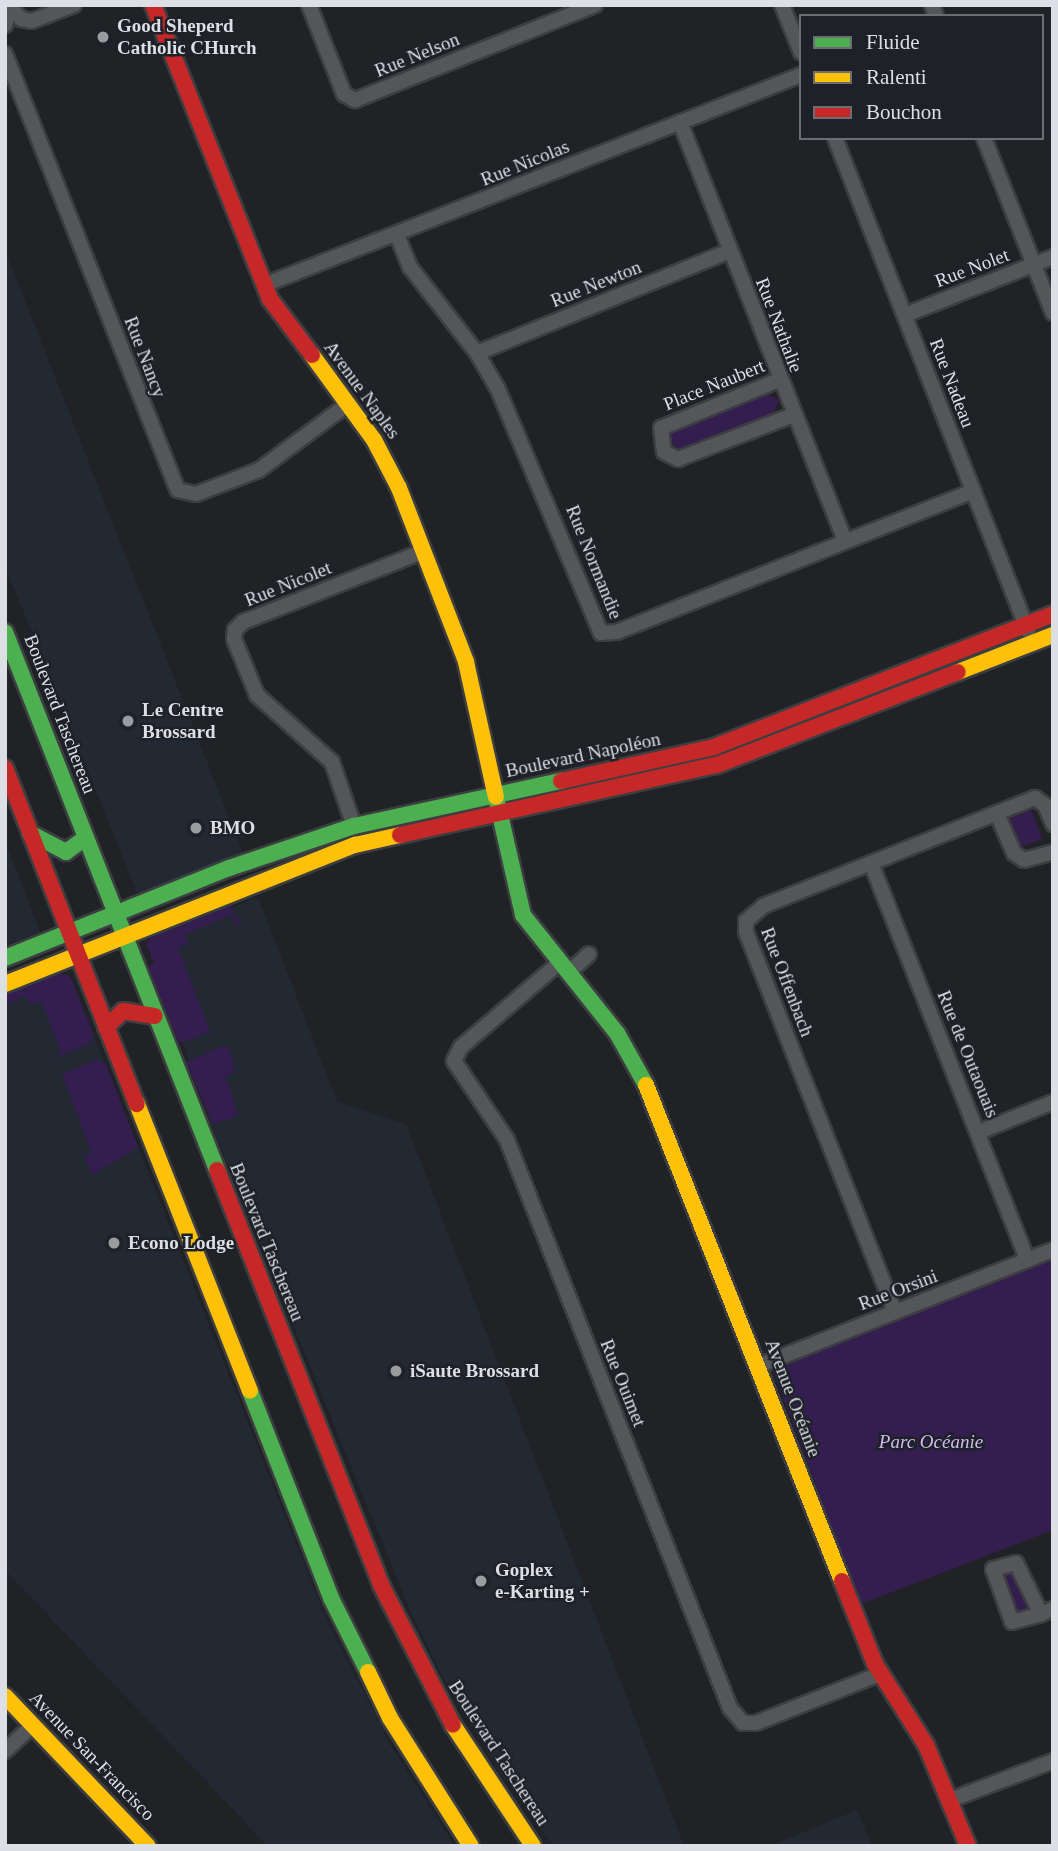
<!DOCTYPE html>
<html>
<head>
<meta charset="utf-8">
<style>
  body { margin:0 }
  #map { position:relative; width:1058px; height:1851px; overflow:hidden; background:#202225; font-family:"Times New Roman",serif }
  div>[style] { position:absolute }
  .built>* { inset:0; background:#232933 }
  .green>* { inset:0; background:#341d4f; transform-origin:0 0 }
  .roads { filter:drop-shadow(2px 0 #3c3e41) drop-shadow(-2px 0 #3c3e41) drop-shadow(0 2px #3c3e41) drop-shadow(0 -2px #3c3e41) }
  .street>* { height:14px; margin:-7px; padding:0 7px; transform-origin:7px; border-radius:7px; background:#555659 }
  .fast>* { height:16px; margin:-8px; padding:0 8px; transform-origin:8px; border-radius:8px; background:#4caf50 }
  .slow>* { height:16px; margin:-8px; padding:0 8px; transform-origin:8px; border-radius:8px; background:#ffc107 }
  .jam>* { height:16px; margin:-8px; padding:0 8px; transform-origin:8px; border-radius:8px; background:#c62828 }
  .dots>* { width:19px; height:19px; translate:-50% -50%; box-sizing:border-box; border:4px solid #1e2127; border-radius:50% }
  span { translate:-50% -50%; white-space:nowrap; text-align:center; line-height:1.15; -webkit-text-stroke:5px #1e2127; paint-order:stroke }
  .poi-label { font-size:19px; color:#dcdfe3; font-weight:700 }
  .left { translate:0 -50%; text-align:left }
  .street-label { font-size:19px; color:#dcdfe3 }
  .park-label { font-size:19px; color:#cfb9f1; font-style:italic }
  .frame { position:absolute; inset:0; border:7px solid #dcdfe3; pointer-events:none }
  .legend { position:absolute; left:799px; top:14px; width:245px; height:126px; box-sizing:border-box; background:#1e2127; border:2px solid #6a6d72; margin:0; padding:9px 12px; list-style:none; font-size:21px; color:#dcdfe3 }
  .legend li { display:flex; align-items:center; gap:14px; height:35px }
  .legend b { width:35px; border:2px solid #6a6d72 }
</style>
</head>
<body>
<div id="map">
  <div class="built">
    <div style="clip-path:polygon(5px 250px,243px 853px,138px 895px,5px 566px)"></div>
    <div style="clip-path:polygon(5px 840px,40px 932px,5px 945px)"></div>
    <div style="clip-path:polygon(258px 897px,337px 1101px,406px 1124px,684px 1846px,554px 1846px,498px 1770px,448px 1688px,409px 1608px,209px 1119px,150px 948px,157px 939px)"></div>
    <div style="clip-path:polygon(65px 975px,70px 976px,323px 1611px,391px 1746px,455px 1846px,268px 1846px,5px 1570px,5px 993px)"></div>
    <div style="clip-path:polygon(857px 1810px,872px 1846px,770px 1846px)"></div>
  </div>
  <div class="green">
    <div style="clip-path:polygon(766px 393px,779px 400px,773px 415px,682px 450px,669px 443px,671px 431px)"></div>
    <div style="left:1031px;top:810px;width:31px;height:23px;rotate:68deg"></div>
    <div style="clip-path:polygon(230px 906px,241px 923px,237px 925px,232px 915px,185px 934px,188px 944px,178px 948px,210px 1032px,179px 1043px,148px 966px,154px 963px,146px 944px,152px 937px)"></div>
    <div style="clip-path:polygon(59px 973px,70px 976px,94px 1035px,89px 1044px,54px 1058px,61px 1052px,42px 1002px,29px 1004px,25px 996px,5px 1004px,5px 993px)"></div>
    <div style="clip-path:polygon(224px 1046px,230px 1049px,235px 1073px,226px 1076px,238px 1116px,213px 1124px,186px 1062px)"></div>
    <div style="clip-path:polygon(97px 1060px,106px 1064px,138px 1147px,92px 1175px,84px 1156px,92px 1153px,62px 1074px)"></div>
    <div style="clip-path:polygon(1053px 1259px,1053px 1530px,861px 1604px,772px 1369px)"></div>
    <div style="clip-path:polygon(1006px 1570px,1013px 1571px,1028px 1605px,1026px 1611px,1016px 1610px,1002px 1576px)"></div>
  </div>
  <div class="roads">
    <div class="street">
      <div style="left:309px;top:5px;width:96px;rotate:68.5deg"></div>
      <div style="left:344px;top:94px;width:13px;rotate:29deg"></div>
      <div style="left:355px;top:100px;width:258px;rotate:-21.6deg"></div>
      <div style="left:782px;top:5px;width:51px;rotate:68deg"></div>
      <div style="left:932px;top:5px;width:12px;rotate:70deg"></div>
      <div style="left:13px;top:10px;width:12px;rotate:48deg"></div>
      <div style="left:21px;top:19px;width:11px;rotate:10deg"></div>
      <div style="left:32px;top:21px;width:45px;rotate:-20.9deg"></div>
      <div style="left:5px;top:25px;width:21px;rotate:-73deg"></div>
      <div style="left:5px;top:54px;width:469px;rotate:68.4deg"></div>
      <div style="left:178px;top:490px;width:18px;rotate:13deg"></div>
      <div style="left:196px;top:494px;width:67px;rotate:-20.9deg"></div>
      <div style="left:259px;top:470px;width:111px;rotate:-36.6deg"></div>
      <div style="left:680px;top:122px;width:450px;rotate:68.5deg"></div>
      <div style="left:835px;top:138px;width:529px;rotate:68.62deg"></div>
      <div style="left:984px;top:138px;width:188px;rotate:68.5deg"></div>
      <div style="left:397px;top:235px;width:35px;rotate:68deg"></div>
      <div style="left:410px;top:267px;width:109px;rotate:52.1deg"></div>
      <div style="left:477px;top:353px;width:39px;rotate:60deg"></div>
      <div style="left:497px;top:387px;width:267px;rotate:67.1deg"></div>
      <div style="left:601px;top:633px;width:16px;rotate:-4deg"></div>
      <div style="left:617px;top:632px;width:383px;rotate:-21.6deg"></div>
      <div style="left:264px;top:285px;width:577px;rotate:-21.36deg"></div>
      <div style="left:905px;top:315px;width:159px;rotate:-21.4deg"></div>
      <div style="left:477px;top:353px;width:273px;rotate:-22deg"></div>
      <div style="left:779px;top:380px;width:127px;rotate:157.9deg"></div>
      <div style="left:661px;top:428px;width:24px;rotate:83deg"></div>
      <div style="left:664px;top:452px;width:16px;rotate:27deg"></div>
      <div style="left:678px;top:459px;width:123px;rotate:-20.9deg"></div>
      <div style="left:997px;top:814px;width:43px;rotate:66.4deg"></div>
      <div style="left:1014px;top:853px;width:12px;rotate:35deg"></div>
      <div style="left:1024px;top:860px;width:30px;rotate:-15deg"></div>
      <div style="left:354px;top:826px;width:68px;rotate:-109deg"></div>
      <div style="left:332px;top:762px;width:101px;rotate:-138.2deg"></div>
      <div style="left:257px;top:695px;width:61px;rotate:-112.3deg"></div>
      <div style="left:234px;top:639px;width:9px;rotate:-84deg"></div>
      <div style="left:235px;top:630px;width:11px;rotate:-45deg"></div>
      <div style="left:243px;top:622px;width:194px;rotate:-21.4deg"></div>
      <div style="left:871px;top:863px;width:427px;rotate:68.5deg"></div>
      <div style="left:559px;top:963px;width:129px;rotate:139.4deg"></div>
      <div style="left:461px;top:1047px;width:16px;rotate:117deg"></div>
      <div style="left:454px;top:1061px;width:95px;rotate:56.1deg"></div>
      <div style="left:507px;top:1140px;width:610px;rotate:68.56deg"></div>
      <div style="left:730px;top:1708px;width:20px;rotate:49deg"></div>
      <div style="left:743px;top:1723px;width:13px"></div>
      <div style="left:756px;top:1723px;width:133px;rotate:-21.6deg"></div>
      <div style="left:568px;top:973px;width:28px;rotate:-42deg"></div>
      <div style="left:979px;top:1132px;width:80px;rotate:-22.1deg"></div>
      <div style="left:895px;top:1312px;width:409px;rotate:-111.4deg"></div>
      <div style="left:746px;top:931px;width:10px;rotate:-90deg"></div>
      <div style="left:746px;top:921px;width:23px;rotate:-41deg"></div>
      <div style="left:763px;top:906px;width:293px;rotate:-21.7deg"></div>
      <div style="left:1035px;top:798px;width:12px;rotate:35deg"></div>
      <div style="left:1045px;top:805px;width:21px;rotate:67deg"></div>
      <div style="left:758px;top:1366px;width:317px;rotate:-21.5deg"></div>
      <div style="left:1041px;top:1614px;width:57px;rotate:-116.1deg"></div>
      <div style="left:1016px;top:1563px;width:24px;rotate:165deg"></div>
      <div style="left:993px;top:1569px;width:56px;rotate:70.3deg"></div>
      <div style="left:1012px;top:1622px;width:30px;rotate:-15deg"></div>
      <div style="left:1041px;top:1614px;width:13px;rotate:-23deg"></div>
      <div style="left:5px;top:1751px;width:38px;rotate:-43deg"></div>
      <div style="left:950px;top:1800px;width:110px;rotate:-20.7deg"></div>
    </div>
    <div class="fast">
      <div style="left:5px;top:632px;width:578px;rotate:68.49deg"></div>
      <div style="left:496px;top:797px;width:121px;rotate:77.1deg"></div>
      <div style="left:523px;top:915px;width:151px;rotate:51.5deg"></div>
      <div style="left:617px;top:1033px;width:60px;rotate:60.9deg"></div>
      <div style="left:30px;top:833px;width:41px;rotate:27.8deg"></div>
      <div style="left:66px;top:852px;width:24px;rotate:-36deg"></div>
      <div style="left:5px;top:958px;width:241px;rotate:-21.9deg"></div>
      <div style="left:229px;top:868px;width:132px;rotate:-18.6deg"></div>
      <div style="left:354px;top:826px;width:212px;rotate:-12.3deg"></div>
      <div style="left:250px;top:1391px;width:222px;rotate:68.6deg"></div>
      <div style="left:331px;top:1598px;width:83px;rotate:63.4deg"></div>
    </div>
    <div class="slow">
      <div style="left:312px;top:355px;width:105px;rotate:53.9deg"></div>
      <div style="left:374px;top:440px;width:54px;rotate:62.5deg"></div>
      <div style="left:399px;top:488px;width:186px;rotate:68.9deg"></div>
      <div style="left:466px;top:662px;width:138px;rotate:77.5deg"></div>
      <div style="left:958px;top:672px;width:102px;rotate:-21.3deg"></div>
      <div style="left:5px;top:984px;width:377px;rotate:-21.7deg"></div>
      <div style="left:355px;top:845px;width:46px;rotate:-12.5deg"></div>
      <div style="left:646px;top:1085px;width:533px;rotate:68.44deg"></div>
      <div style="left:137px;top:1104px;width:308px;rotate:68.5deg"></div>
      <div style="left:368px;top:1672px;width:51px;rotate:64.4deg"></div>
      <div style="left:390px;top:1718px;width:151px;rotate:57.7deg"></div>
      <div style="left:5px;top:1696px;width:207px;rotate:46.4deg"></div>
      <div style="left:453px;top:1725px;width:145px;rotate:56.5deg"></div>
    </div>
    <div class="jam">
      <div style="left:153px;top:5px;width:316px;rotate:68.3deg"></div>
      <div style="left:270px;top:299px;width:70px;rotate:53.1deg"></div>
      <div style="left:5px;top:768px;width:361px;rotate:68.6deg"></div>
      <div style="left:561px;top:781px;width:157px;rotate:-12.5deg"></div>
      <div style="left:714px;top:747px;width:364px;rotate:-21.4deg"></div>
      <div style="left:400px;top:835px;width:325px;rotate:-12.5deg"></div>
      <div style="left:717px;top:765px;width:258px;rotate:-21.1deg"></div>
      <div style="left:106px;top:1027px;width:23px;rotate:-43deg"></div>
      <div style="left:123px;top:1011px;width:32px;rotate:9deg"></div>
      <div style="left:217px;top:1170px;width:446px;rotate:68.4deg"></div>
      <div style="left:381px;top:1585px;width:157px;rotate:62.8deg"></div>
      <div style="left:842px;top:1581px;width:89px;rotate:68.3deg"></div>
      <div style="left:875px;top:1664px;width:96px;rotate:57.8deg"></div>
      <div style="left:926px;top:1745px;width:109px;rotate:67.4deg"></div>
    </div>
  </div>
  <div class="dots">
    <div style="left:103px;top:37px;background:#9a9da0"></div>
    <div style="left:128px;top:721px;background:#9a9da0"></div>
    <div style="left:196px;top:828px;background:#9a9da0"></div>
    <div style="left:114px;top:1243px;background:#9a9da0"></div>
    <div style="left:396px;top:1371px;background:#9a9da0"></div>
    <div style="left:481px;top:1581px;background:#9a9da0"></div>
  </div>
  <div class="poi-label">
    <span class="left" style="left:117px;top:37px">Good Sheperd<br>Catholic CHurch</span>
    <span class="left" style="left:142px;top:721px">Le Centre<br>Brossard</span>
    <span class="left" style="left:210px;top:828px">BMO</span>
    <span class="left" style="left:128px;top:1243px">Econo Lodge</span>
    <span class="left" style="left:410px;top:1371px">iSaute Brossard</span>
    <span class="left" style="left:495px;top:1581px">Goplex<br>e-Karting +</span>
  </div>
  <div class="street-label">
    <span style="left:417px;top:55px;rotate:-22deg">Rue Nelson</span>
    <span style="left:525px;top:163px;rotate:-22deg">Rue Nicolas</span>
    <span style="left:972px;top:268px;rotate:-21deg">Rue Nolet</span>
    <span style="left:596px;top:284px;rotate:-22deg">Rue Newton</span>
    <span style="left:779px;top:325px;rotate:69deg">Rue Nathalie</span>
    <span style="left:145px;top:357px;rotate:69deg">Rue Nancy</span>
    <span style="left:952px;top:383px;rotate:69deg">Rue Nadeau</span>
    <span style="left:714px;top:385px;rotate:-22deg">Place Naubert</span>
    <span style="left:362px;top:390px;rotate:54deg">Avenue Naples</span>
    <span style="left:594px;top:562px;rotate:68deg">Rue Normandie</span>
    <span style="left:288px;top:584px;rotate:-22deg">Rue Nicolet</span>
    <span style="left:60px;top:714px;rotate:69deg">Boulevard Taschereau</span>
    <span style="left:583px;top:755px;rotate:-12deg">Boulevard Napoléon</span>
    <span style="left:787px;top:982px;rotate:69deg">Rue Offenbach</span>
    <span style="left:968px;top:1054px;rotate:68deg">Rue de Outaouais</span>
    <span style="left:267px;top:1242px;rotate:68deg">Boulevard Taschereau</span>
    <span style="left:898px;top:1290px;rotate:-21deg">Rue Orsini</span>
    <span style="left:623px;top:1383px;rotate:68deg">Rue Ouimet</span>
    <span style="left:793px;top:1398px;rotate:69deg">Avenue Océanie</span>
    <span style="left:499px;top:1753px;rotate:57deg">Boulevard Taschereau</span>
    <span style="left:92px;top:1756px;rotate:46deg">Avenue San-Francisco</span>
  </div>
  <div class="park-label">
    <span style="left:931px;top:1442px">Parc Océanie</span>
  </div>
  <div class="frame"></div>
  <ul class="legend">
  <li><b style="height:9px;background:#4caf50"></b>Fluide</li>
  <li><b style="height:9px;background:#ffc107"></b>Ralenti</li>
  <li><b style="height:9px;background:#c62828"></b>Bouchon</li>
  </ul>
</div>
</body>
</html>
